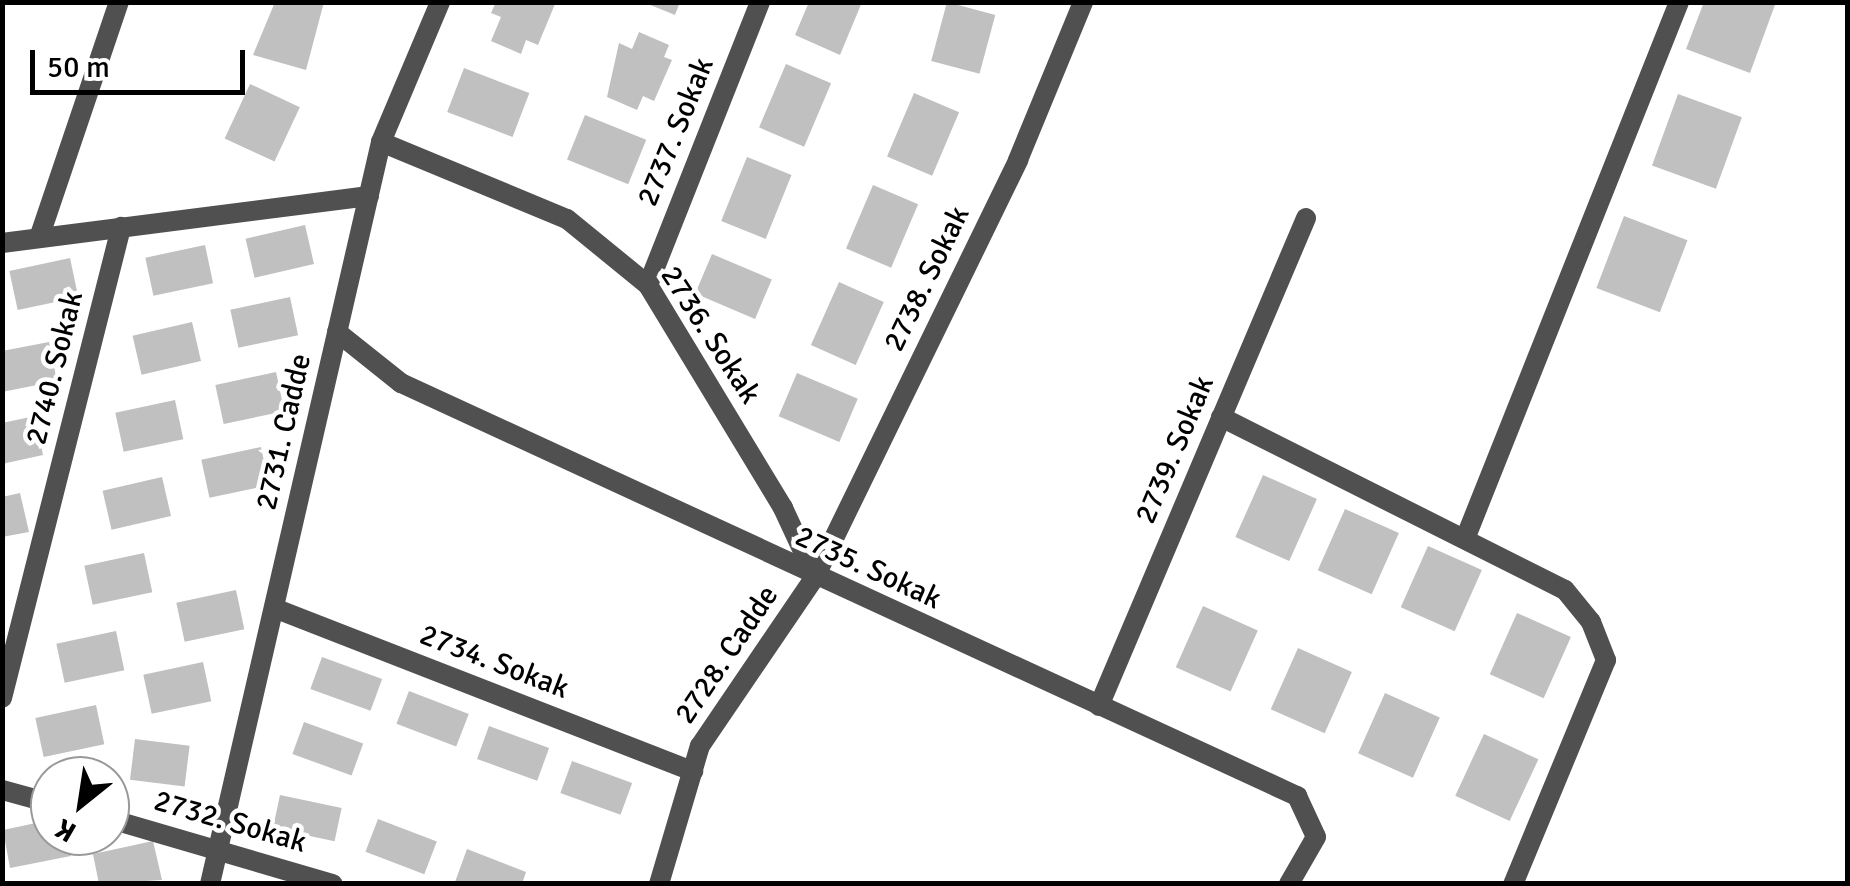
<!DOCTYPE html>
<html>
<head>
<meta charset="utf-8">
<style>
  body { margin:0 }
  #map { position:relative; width:1850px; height:886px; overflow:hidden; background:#fff; font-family:Signika,sans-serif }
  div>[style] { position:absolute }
  .building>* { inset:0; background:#c0c0c0; transform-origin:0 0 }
  .street>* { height:20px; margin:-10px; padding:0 10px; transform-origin:10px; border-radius:10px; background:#505050 }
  span { translate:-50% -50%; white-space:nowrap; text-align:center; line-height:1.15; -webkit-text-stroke:9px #fff; paint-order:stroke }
  .street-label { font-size:30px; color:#000 }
  .frame { position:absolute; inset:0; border:5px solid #000; pointer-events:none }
  .north { position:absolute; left:30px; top:756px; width:100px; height:100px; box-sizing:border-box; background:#fff; border:2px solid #999; border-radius:50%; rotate:210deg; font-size:28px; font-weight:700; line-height:40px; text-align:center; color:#000 }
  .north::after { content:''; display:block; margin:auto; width:35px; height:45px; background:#000; clip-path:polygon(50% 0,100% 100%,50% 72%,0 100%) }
  .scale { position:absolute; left:30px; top:50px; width:215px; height:45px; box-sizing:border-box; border:5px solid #000; border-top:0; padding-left:12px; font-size:30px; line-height:35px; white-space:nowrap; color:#000; -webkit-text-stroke:8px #fff; paint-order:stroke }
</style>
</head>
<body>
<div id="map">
  <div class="building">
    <div style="clip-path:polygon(275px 2px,324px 2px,306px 70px,253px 55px)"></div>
    <div style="clip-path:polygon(496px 2px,552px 2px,555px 4px,538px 45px,526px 40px,521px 54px,491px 41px,501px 17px,491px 13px)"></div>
    <div style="clip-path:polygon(643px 2px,680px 2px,675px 15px)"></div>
    <div style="clip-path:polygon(809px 2px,862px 2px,840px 55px,795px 35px)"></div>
    <div style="left:947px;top:2px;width:50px;height:61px;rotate:15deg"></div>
    <div style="clip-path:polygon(1704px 2px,1776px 2px,1750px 73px,1686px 49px)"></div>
    <div style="clip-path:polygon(639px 32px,669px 45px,664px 57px,672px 60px,654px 101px,643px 96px,637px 110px,607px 97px,619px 43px,632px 49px)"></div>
    <div style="left:786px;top:64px;width:49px;height:69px;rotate:23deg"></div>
    <div style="left:464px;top:68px;width:70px;height:47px;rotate:21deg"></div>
    <div style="left:250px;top:84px;width:55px;height:60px;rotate:25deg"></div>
    <div style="left:914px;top:93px;width:49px;height:69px;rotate:23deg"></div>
    <div style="left:1678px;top:94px;width:68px;height:76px;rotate:20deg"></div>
    <div style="left:585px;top:115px;width:66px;height:48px;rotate:22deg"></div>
    <div style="left:747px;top:157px;width:48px;height:69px;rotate:22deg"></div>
    <div style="left:873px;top:185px;width:49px;height:69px;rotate:23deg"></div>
    <div style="left:1624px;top:216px;width:68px;height:77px;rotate:21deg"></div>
    <div style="left:305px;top:225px;width:40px;height:61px;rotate:77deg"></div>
    <div style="left:205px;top:245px;width:39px;height:61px;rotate:78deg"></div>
    <div style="left:712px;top:254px;width:65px;height:43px;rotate:23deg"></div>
    <div style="left:70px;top:258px;width:40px;height:62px;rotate:78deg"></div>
    <div style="left:839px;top:282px;width:49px;height:69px;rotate:24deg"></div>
    <div style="left:290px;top:297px;width:39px;height:61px;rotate:78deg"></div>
    <div style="left:192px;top:322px;width:40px;height:61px;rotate:77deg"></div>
    <div style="clip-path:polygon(49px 342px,57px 381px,2px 392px,2px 351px)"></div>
    <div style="left:276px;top:372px;width:40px;height:62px;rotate:78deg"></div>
    <div style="left:797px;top:373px;width:66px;height:47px;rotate:23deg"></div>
    <div style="left:175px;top:400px;width:40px;height:61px;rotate:78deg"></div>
    <div style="clip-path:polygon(35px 416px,43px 455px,2px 464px,2px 423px)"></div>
    <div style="left:261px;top:447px;width:39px;height:61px;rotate:78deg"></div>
    <div style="left:1263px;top:475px;width:59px;height:68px;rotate:24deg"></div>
    <div style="left:162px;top:477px;width:40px;height:61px;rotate:77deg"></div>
    <div style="clip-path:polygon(20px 493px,29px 532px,2px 537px,2px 497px)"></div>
    <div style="left:1345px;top:509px;width:59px;height:67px;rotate:24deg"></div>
    <div style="left:1428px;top:546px;width:59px;height:67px;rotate:24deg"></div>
    <div style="left:144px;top:553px;width:40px;height:61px;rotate:78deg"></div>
    <div style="left:236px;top:590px;width:40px;height:61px;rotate:78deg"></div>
    <div style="left:1203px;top:606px;width:60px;height:67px;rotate:24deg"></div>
    <div style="left:1517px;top:613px;width:59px;height:67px;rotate:24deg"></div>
    <div style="left:116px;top:631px;width:40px;height:61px;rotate:78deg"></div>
    <div style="left:1298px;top:648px;width:59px;height:67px;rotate:24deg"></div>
    <div style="left:322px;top:657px;width:64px;height:34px;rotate:20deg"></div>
    <div style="left:203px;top:662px;width:40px;height:61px;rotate:78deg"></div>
    <div style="left:409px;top:691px;width:64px;height:35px;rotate:21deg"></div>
    <div style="left:1385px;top:693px;width:60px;height:66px;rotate:24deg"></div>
    <div style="left:96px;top:705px;width:40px;height:62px;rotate:78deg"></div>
    <div style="left:304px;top:722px;width:63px;height:34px;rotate:20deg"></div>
    <div style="left:489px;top:726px;width:64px;height:35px;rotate:20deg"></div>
    <div style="left:1484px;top:734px;width:60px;height:68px;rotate:25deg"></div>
    <div style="left:135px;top:739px;width:55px;height:41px;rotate:7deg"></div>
    <div style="left:572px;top:761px;width:64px;height:34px;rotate:20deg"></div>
    <div style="left:280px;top:795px;width:63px;height:34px;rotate:12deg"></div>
    <div style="left:378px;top:819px;width:63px;height:35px;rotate:21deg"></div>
    <div style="clip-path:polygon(50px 820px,50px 836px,67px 836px,71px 856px,10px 868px,3px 830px)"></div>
    <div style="clip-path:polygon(153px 841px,162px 880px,99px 884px,93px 854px)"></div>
    <div style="clip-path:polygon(467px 849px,526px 872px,522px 884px,455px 882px)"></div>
  </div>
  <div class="street">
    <div style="left:381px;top:142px;width:201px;rotate:22.5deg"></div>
    <div style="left:567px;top:219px;width:104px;rotate:39.2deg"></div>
    <div style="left:648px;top:285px;width:261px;rotate:58.8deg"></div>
    <div style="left:783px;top:508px;width:76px;rotate:65.1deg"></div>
    <div style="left:39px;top:238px;width:249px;rotate:-71.3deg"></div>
    <div style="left:2px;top:243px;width:370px;rotate:-7.3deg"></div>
    <div style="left:648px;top:285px;width:304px;rotate:-68.4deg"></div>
    <div style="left:337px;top:332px;width:82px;rotate:38.6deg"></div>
    <div style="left:401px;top:383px;width:987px;rotate:24.75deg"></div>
    <div style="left:1297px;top:796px;width:45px;rotate:65.1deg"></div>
    <div style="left:1316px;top:837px;width:54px;rotate:119.9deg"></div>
    <div style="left:1221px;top:417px;width:385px;rotate:26.7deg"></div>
    <div style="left:1565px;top:590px;width:41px;rotate:50.9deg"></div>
    <div style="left:1591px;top:622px;width:41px;rotate:68.5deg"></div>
    <div style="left:1606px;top:660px;width:243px;rotate:112.5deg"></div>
    <div style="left:1465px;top:539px;width:578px;rotate:-68.27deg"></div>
    <div style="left:274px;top:608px;width:450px;rotate:21.3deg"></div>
    <div style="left:2px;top:698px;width:486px;rotate:-75.8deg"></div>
    <div style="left:1099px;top:706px;width:530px;rotate:-67.01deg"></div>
    <div style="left:2px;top:790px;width:50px;rotate:15.2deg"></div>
    <div style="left:110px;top:819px;width:232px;rotate:16.3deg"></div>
    <div style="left:210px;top:884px;width:761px;rotate:-77.02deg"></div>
    <div style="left:381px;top:142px;width:152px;rotate:-67.1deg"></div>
    <div style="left:659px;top:884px;width:144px;rotate:-73.5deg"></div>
    <div style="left:700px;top:746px;width:204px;rotate:-55.8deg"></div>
    <div style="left:815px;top:577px;width:464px;rotate:-64deg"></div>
    <div style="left:1018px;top:160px;width:171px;rotate:-67.6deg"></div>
  </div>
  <div class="street-label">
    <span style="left:676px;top:132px;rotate:-68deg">2737. Sokak</span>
    <span style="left:927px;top:279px;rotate:-64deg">2738. Sokak</span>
    <span style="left:710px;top:335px;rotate:57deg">2736. Sokak</span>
    <span style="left:55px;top:368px;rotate:-76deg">2740. Sokak</span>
    <span style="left:284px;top:432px;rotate:-77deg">2731. Cadde</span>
    <span style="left:1175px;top:450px;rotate:-67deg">2739. Sokak</span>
    <span style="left:868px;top:568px;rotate:25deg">2735. Sokak</span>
    <span style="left:727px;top:655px;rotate:-56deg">2728. Cadde</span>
    <span style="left:494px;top:662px;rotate:21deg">2734. Sokak</span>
    <span style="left:230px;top:822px;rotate:16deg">2732. Sokak</span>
  </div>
  <div class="frame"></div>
  <div class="north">K</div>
  <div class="scale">50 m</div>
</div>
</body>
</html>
